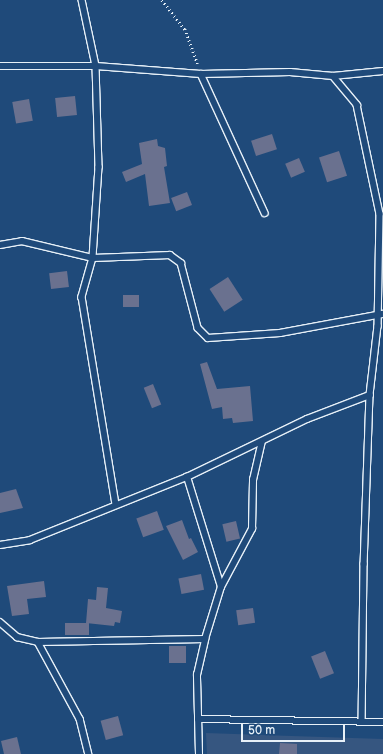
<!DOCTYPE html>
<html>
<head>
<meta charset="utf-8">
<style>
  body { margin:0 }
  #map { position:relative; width:383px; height:754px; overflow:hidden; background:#1f4a7a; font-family:"Balsamiq Sans",sans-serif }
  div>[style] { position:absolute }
  .built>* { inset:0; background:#365680 }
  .building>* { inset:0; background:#6a718f; transform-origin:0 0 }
  .path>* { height:2.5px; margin-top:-1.25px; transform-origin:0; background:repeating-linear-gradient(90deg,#e8f1f8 0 1px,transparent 0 4px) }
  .roads { filter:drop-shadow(1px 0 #e8f1f8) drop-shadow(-1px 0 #e8f1f8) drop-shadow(0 1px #e8f1f8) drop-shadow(0 -1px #e8f1f8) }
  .service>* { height:5.5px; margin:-2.75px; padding:0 2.75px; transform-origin:2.75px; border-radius:2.75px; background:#1f4a7a }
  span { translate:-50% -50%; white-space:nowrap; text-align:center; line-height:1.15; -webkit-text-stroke:4px #1f4a7a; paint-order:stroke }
  .scale { position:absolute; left:241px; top:724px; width:104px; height:18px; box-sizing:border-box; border:2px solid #e8f1f8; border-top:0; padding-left:5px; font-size:12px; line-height:14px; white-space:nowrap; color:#e8f1f8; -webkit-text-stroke:3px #1f4a7a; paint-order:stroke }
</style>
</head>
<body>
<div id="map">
  <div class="built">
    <div style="clip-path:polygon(206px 733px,383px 739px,383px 754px,207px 754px)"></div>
  </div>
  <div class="building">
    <div style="left:75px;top:96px;width:19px;height:20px;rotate:84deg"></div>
    <div style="left:29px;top:99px;width:22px;height:17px;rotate:80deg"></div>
    <div style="left:272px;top:134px;width:16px;height:22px;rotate:72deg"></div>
    <div style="clip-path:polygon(157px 139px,158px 146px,165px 148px,167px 166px,164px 167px,170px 203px,149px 206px,145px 174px,126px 182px,122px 172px,142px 164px,139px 143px)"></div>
    <div style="left:339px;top:151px;width:26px;height:21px;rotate:72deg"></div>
    <div style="left:299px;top:158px;width:15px;height:15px;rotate:67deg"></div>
    <div style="left:187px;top:192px;width:14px;height:17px;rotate:69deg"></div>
    <div style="left:67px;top:271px;width:16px;height:18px;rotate:83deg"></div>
    <div style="left:228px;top:277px;width:27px;height:22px;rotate:57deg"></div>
    <div style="left:123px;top:295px;width:16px;height:12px"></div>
    <div style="clip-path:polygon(207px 362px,217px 389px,250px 386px,253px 421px,233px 423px,232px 418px,223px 419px,222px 407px,212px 409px,200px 364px)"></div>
    <div style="left:153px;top:384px;width:22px;height:10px;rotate:68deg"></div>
    <div style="clip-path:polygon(16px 489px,23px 508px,0 513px,0 493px)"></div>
    <div style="left:157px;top:511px;width:20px;height:22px;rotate:70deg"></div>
    <div style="clip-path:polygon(182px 520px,189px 539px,191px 538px,198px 552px,183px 560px,166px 526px)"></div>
    <div style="left:236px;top:521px;width:18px;height:14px;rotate:77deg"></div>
    <div style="left:201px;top:574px;width:16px;height:23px;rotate:79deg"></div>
    <div style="clip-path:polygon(44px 581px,46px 597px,27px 599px,29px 614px,12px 616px,7px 586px)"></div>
    <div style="clip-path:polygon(97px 587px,108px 588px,106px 608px,122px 611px,120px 623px,115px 622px,114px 626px,86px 623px,88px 599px,96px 600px)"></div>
    <div style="left:253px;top:608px;width:15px;height:17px;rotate:82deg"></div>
    <div style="left:65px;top:623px;width:24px;height:12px"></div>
    <div style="left:186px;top:646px;width:17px;height:17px;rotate:90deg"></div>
    <div style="left:325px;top:651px;width:24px;height:15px;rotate:68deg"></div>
    <div style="left:118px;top:716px;width:20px;height:18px;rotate:75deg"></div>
    <div style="clip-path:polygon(17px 737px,21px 754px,4px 754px,1px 741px)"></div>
    <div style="clip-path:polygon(280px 743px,297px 744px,297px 754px,279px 754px)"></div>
  </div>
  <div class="path">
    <div style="left:162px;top:0;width:37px;rotate:52deg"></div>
    <div style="left:185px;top:29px;width:37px;rotate:70deg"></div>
  </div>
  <div class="roads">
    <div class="service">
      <div style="left:82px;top:0;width:67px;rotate:78deg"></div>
      <div style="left:96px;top:66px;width:105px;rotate:4.4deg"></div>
      <div style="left:201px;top:74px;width:89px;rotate:-1.3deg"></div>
      <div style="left:290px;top:72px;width:43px;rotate:5.3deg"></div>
      <div style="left:333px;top:76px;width:38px;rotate:50deg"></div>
      <div style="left:357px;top:105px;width:111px;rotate:78.1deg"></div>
      <div style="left:380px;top:214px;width:112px;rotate:91deg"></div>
      <div style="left:378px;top:326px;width:69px;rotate:96.6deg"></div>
      <div style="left:370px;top:395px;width:169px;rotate:92deg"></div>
      <div style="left:364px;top:564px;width:156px;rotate:90.7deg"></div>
      <div style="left:0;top:66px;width:96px"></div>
      <div style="left:96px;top:66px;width:101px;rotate:88.3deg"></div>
      <div style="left:99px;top:167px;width:91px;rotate:93.8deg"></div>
      <div style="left:93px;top:258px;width:77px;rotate:-2.2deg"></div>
      <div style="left:170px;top:255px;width:14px;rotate:36deg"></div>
      <div style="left:181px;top:263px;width:67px;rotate:75.3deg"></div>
      <div style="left:198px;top:328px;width:14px;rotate:45deg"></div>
      <div style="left:208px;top:338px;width:72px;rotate:-4deg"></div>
      <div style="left:280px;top:333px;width:105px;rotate:-10.5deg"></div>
      <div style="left:201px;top:74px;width:153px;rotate:65.3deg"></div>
      <div style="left:333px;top:76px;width:50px;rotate:-5.7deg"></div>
      <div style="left:0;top:245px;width:22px;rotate:-10deg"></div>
      <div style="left:22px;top:241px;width:73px;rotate:13.5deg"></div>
      <div style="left:93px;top:258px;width:41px;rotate:105.8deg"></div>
      <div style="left:82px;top:297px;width:210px;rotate:80.7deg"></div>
      <div style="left:0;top:545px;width:30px;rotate:-9deg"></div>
      <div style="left:30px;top:540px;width:169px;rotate:-21.9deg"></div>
      <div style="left:221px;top:587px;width:66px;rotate:-61.9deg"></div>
      <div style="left:252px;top:529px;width:49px;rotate:-88.8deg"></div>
      <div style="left:253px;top:480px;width:39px;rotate:-77deg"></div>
      <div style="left:0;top:622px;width:23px;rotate:41deg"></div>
      <div style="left:17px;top:637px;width:22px;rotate:13deg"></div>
      <div style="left:38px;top:642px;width:167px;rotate:-1deg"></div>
      <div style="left:38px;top:642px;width:88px;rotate:61.4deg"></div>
      <div style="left:80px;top:719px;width:36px;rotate:76deg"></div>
      <div style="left:198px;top:719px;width:185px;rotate:0.9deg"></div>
      <div style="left:199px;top:754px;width:79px;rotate:-91.5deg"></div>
      <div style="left:197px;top:675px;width:37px;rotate:-77deg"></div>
      <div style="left:205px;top:639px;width:54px;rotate:-72.9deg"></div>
      <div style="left:221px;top:587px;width:115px;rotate:-107.2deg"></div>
      <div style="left:187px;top:477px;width:133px;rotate:-25.8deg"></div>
      <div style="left:307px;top:419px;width:67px;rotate:-20.9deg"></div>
    </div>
  </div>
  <div class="scale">50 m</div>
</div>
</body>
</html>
